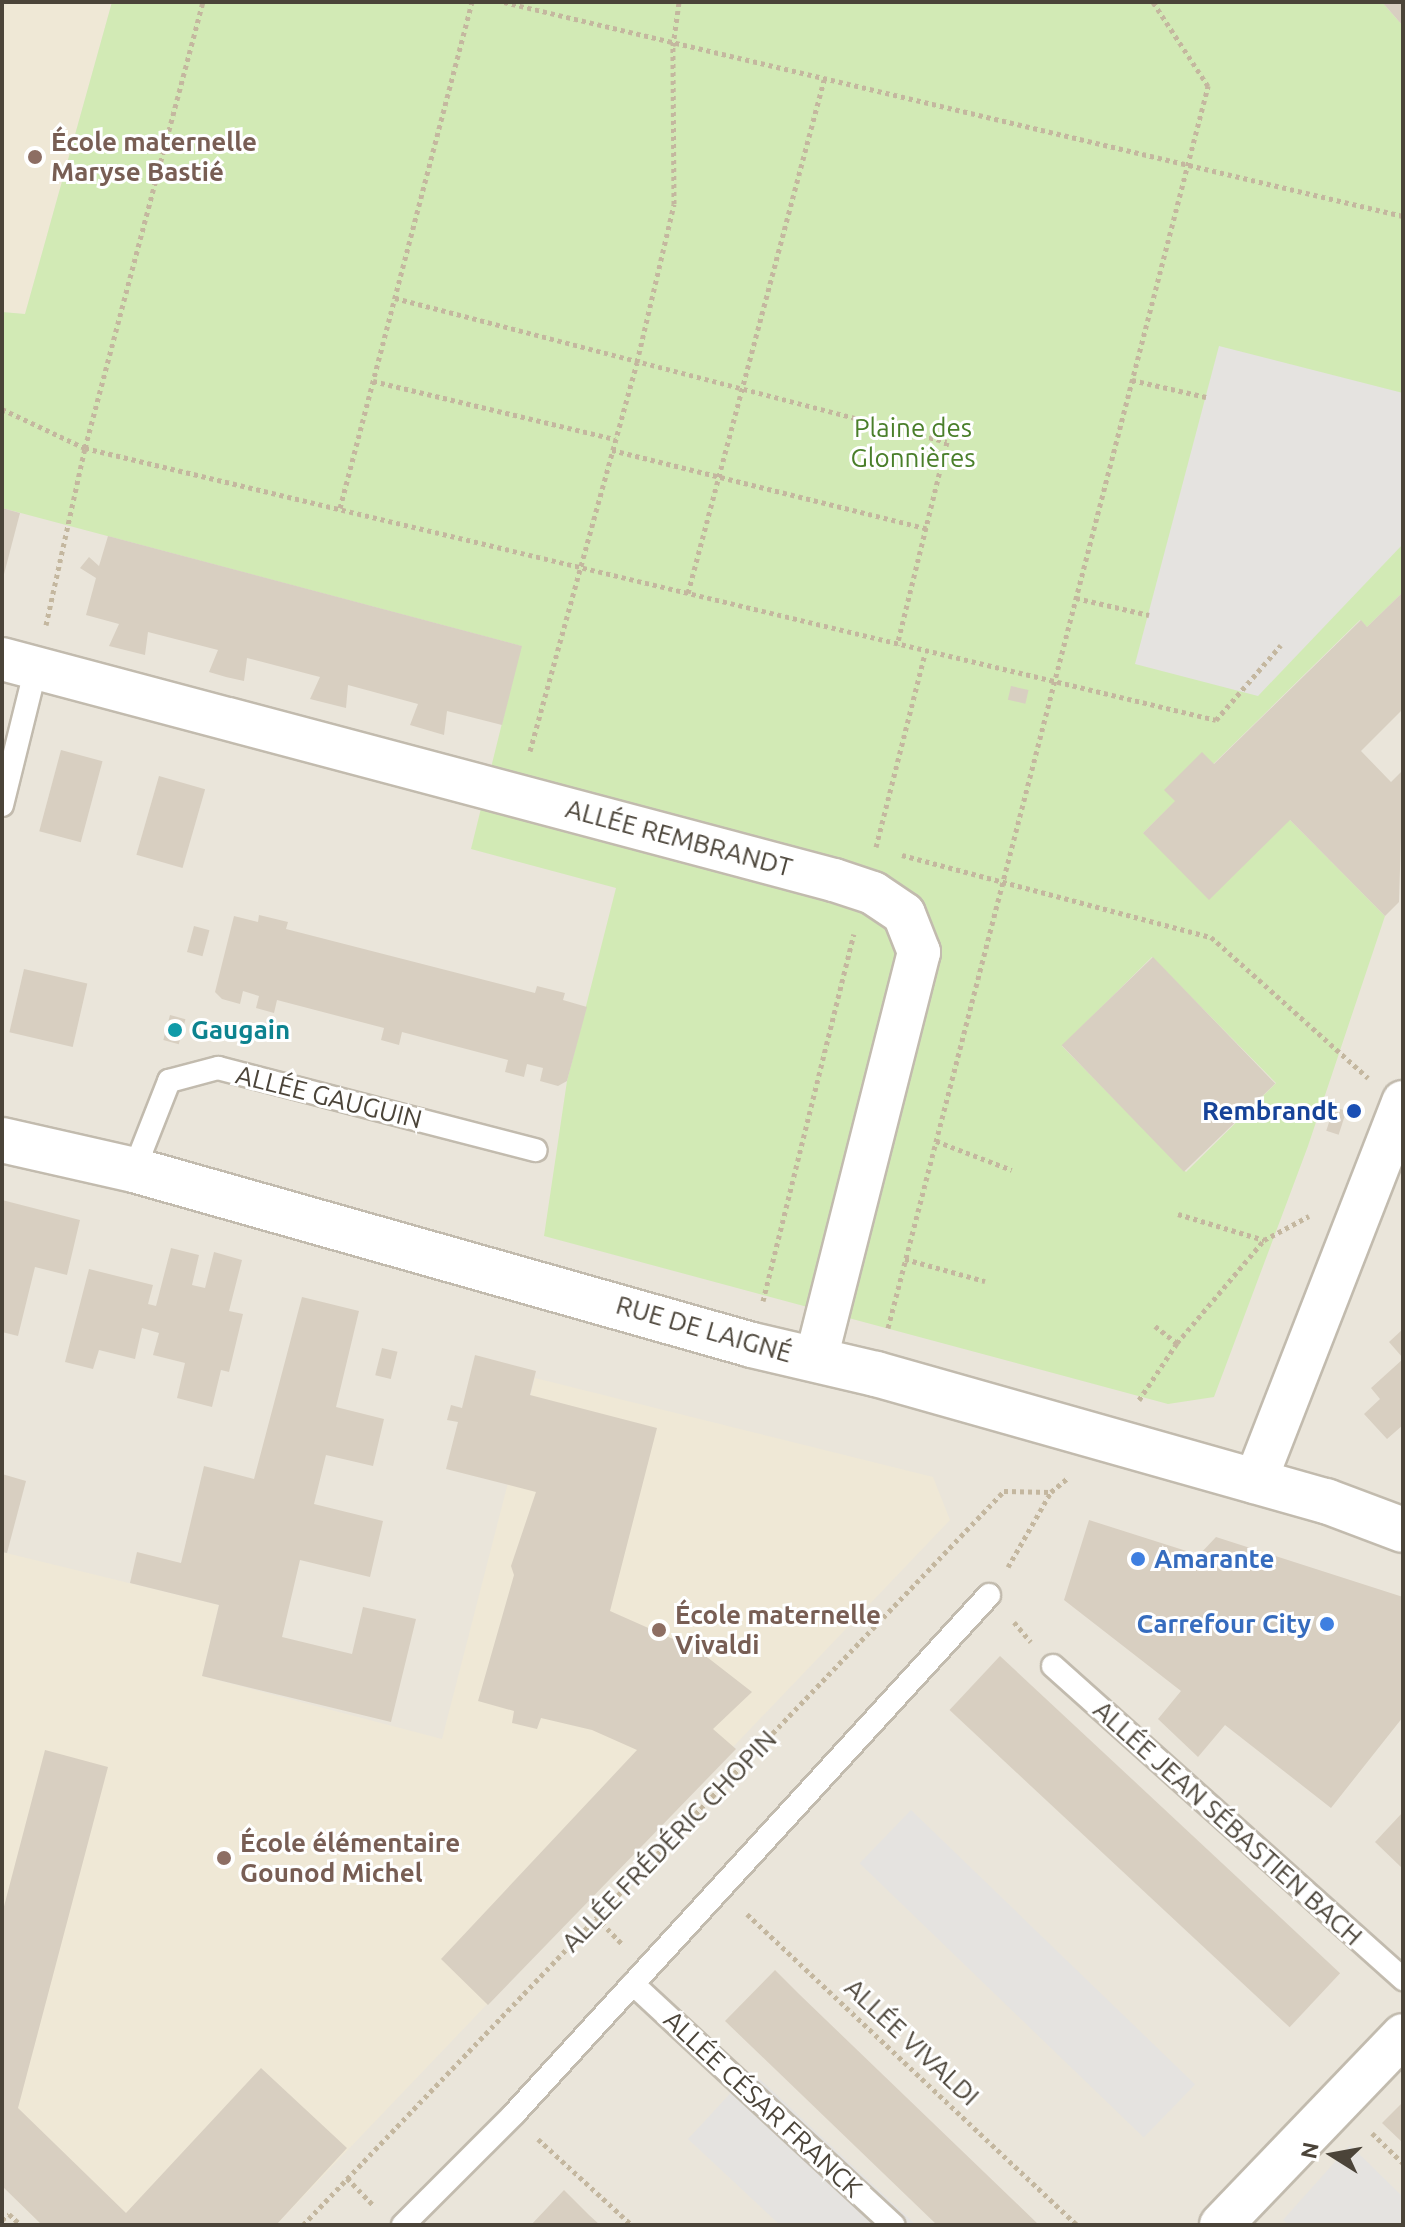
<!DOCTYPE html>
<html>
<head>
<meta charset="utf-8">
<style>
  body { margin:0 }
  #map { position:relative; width:1405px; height:2227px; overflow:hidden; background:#f6f3ec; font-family:Ubuntu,sans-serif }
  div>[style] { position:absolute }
  .residential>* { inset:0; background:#eae5da; transform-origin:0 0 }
  .education>* { inset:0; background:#efe8d6 }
  .green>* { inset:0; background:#d2eab5 }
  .parking>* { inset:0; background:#e5e3e0; transform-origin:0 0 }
  .building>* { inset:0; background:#d8cfc1; transform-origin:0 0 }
  .path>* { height:5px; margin-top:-2.5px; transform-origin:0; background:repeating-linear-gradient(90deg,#c4b79f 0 4px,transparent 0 8px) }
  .roads { filter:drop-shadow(2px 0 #c2bbae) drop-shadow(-2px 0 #c2bbae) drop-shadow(0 2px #c2bbae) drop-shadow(0 -2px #c2bbae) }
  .service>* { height:22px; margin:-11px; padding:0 11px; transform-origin:11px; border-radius:11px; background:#fff }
  .minor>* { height:42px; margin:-21px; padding:0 21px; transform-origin:21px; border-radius:21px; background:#fff }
  .tertiary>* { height:44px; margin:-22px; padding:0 22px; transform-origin:22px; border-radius:22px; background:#fff }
  .dots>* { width:22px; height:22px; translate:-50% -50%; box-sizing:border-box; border:4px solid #fff; border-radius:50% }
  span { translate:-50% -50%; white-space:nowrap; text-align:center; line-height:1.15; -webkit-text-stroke:6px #fff; paint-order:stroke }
  .education-label { font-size:26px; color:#785e54; font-weight:700 }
  .left { translate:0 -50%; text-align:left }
  .park-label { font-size:26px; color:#4a7f2a }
  .street-label { font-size:26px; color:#4b4439 }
  .culture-label { font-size:26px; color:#0d838f; font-weight:700 }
  .transit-label { font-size:26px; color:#164399; font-weight:700 }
  .right { translate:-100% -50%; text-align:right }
  .shop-label { font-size:26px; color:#366cbe; font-weight:700 }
  .frame { position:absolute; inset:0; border:4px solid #4b4439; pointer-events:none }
  .north { position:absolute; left:1293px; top:2115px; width:80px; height:80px; -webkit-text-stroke:6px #fff; paint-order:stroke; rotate:281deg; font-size:22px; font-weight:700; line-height:32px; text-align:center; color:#4b4439 }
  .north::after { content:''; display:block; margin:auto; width:28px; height:36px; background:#4b4439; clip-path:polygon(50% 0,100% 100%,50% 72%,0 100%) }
</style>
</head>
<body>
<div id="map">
  <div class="residential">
    <div style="left:2px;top:2px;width:1401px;height:2223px"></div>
  </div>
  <div class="education">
    <div style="clip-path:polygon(2px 2px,112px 2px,25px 314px,2px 312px)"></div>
    <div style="clip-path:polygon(535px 1378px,933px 1477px,950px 1520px,276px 2225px,42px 2225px,2px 2186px,2px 1552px,219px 1605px,202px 1676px,442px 1739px)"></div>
  </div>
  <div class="green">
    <div style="clip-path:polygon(evenodd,112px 2px,1382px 2px,1403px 26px,1403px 592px,1367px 627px,1360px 620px,1143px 833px,1290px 820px,1385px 916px,1308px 1146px,1214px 1397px,1168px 1404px,544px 1236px,567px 1081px,616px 888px,471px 849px,521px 646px,2px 508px,2px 312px,25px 314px,112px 2px,1152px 957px,1276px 1083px,1186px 1172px,1062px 1046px,1152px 957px)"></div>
  </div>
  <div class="parking">
    <div style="clip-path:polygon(1219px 346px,1403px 393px,1403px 544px,1258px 696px,1135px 664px)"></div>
    <div style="left:911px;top:1810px;width:395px;height:74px;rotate:44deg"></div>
    <div style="clip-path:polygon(751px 2071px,916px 2225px,780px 2225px,688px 2139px)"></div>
    <div style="clip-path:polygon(1350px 2145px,1403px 2197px,1403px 2225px,1289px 2225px,1283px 2220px)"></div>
  </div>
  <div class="building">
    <div style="clip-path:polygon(1382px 2px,1403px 2px,1403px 26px)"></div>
    <div style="clip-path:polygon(2px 508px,20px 513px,3px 578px,2px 578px)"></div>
    <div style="clip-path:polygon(108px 536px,522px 646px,502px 725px,447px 711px,444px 735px,410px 725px,418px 704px,348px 685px,346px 708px,310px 699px,320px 677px,247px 658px,244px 681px,226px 677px,209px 672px,218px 650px,148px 632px,145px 655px,109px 646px,119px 624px,86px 615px,96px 578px,80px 568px,89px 557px,99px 566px)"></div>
    <div style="clip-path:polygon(1403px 592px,1403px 709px,1361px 751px,1391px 782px,1403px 770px,1399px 902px,1385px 916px,1290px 820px,1209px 900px,1143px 833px,1175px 801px,1164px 790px,1202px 752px,1214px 764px,1361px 620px,1367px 627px)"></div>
    <div style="left:1011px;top:686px;width:18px;height:14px;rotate:13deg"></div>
    <div style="left:61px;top:750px;width:43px;height:84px;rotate:15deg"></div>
    <div style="left:159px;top:776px;width:48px;height:82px;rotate:16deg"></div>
    <div style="clip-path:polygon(259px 915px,288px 922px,286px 929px,535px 993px,537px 986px,565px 993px,563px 1000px,587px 1007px,567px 1081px,558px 1086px,540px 1081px,543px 1068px,527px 1064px,524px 1077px,505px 1072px,508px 1060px,402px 1032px,399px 1045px,381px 1040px,384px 1028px,277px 1000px,274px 1013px,256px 1008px,259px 996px,243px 991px,240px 1004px,222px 999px,215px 992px,234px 916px,258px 922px)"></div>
    <div style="left:194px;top:926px;width:16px;height:27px;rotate:15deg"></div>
    <div style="left:1153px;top:957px;width:176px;height:127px;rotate:46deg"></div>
    <div style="left:24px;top:969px;width:65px;height:65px;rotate:13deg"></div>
    <div style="left:170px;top:1015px;width:16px;height:26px;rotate:15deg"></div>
    <div style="left:1334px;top:1107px;width:13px;height:25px;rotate:18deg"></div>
    <div style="clip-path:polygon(2px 1200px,80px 1220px,67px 1275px,35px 1267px,18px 1336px,2px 1332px)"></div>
    <div style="clip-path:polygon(171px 1248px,199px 1255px,192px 1285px,205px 1288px,214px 1252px,242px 1260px,229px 1311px,243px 1314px,229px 1372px,221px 1370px,212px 1407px,177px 1398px,185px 1363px,153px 1355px,159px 1333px,142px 1328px,135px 1359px,99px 1350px,93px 1369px,65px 1362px,89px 1269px,153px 1285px,148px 1304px,156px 1306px)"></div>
    <div style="clip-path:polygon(302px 1297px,359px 1311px,336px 1407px,384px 1419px,373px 1466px,326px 1455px,314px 1504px,383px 1521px,370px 1577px,300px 1560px,282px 1637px,352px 1654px,363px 1607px,416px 1619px,391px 1722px,202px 1676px,219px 1605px,130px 1583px,137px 1552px,181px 1563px,204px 1466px,254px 1479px)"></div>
    <div style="clip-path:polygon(1403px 1329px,1403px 1358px,1389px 1342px)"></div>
    <div style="left:382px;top:1348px;width:16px;height:28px;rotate:14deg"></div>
    <div style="clip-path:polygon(475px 1355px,536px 1371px,530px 1395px,657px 1428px,610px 1611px,698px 1650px,752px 1692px,713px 1729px,736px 1749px,488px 2005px,441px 1959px,637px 1750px,592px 1730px,541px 1718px,537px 1729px,512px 1723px,514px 1711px,478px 1701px,514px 1575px,511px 1566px,536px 1492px,446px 1469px,458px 1422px,447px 1420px,451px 1405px,462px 1408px)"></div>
    <div style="clip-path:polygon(1403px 1359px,1403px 1425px,1387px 1439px,1364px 1414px,1380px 1399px,1371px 1388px)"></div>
    <div style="clip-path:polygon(2px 1474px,26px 1481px,7px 1553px,2px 1552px)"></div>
    <div style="clip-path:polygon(1089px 1520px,1199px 1555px,1216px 1537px,1403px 1597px,1403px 1717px,1331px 1808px,1225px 1725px,1198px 1757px,1158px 1719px,1181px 1691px,1064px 1600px)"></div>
    <div style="left:1000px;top:1656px;width:465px;height:74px;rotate:43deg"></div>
    <div style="clip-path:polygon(45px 1750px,108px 1767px,18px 2108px,126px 2213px,261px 2068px,347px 2148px,276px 2225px,42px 2225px,2px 2186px,2px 1914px)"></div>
    <div style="clip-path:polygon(1403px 1812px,1403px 1869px,1375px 1842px)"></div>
    <div style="clip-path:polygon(775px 1970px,799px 1994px,1039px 2225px,937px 2225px,725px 2021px)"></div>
    <div style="clip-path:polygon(1403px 2102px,1403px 2143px,1382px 2123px)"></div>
    <div style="clip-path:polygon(564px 2190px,589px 2215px,600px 2225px,531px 2225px)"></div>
  </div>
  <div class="path">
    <div style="left:504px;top:2px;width:924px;rotate:13.39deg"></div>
    <div style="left:395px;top:298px;width:570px;rotate:14.62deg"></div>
    <div style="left:947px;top:442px;width:209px;rotate:103.8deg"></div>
    <div style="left:1132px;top:380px;width:76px;rotate:12.9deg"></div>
    <div style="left:373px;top:381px;width:249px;rotate:13.5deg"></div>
    <div style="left:2px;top:409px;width:92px;rotate:25.2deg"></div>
    <div style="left:85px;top:448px;width:1163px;rotate:13.52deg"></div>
    <div style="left:1216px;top:720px;width:99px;rotate:-49.1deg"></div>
    <div style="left:612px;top:450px;width:324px;rotate:14deg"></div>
    <div style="left:340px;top:508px;width:523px;rotate:-75.38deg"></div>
    <div style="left:688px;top:593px;width:531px;rotate:-75.15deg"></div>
    <div style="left:1076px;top:598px;width:75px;rotate:13.1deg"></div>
    <div style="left:46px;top:625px;width:181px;rotate:-77.6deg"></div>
    <div style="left:85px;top:448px;width:461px;rotate:-75.2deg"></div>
    <div style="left:530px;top:751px;width:403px;rotate:-74.6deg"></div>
    <div style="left:637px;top:362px;width:162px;rotate:-76.8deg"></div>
    <div style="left:674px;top:204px;width:158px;rotate:-90.4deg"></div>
    <div style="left:673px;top:46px;width:44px;rotate:-82.2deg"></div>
    <div style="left:876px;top:847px;width:200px;rotate:-75.8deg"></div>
    <div style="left:902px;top:855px;width:320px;rotate:14.9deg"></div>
    <div style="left:1211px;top:937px;width:211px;rotate:41.9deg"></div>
    <div style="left:936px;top:1141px;width:81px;rotate:20.9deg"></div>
    <div style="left:1178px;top:1214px;width:90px;rotate:16.8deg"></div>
    <div style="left:905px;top:1259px;width:83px;rotate:15.4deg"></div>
    <div style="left:763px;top:1301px;width:378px;rotate:-76.1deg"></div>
    <div style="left:1155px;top:1326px;width:28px;rotate:38deg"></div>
    <div style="left:888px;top:1328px;width:1283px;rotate:-75.55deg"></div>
    <div style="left:1208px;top:86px;width:100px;rotate:-123.2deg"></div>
    <div style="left:1139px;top:1400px;width:69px;rotate:-56.3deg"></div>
    <div style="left:1177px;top:1343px;width:135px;rotate:-49.8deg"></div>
    <div style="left:1264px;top:1240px;width:51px;rotate:-28.1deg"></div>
    <div style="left:1008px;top:1567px;width:86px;rotate:-60.2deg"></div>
    <div style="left:1051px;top:1492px;width:23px;rotate:-40deg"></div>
    <div style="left:1014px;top:1622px;width:26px;rotate:50deg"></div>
    <div style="left:747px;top:1914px;width:453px;rotate:43.3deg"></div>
    <div style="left:596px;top:1917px;width:39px;rotate:46deg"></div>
    <div style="left:1372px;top:2133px;width:43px;rotate:44.1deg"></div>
    <div style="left:538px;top:2139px;width:127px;rotate:42.5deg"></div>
    <div style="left:347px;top:2178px;width:39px;rotate:46deg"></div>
    <div style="left:2px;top:2220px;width:9px;rotate:-41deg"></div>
    <div style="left:9px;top:2214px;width:16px;rotate:43deg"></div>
    <div style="left:303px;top:2225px;width:1015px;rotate:-46.32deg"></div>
    <div style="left:1004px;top:1491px;width:47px;rotate:1.2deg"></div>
  </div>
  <div class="roads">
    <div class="service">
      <div style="left:2px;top:805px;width:141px;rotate:-76.1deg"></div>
      <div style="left:134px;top:1170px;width:96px;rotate:-68.5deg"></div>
      <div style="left:169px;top:1081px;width:51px;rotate:-14.9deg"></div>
      <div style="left:218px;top:1068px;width:328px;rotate:14.5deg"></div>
      <div style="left:1053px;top:1666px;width:470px;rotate:41.8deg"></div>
      <div style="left:633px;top:1984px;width:355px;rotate:42.8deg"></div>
      <div style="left:403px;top:2225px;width:156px;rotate:-45deg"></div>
      <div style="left:513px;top:2115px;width:705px;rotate:-47.53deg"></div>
    </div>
    <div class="minor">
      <div style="left:2px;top:659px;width:861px;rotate:14.88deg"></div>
      <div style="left:834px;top:880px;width:41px;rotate:18.4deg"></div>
      <div style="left:873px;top:893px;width:37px;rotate:34deg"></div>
      <div style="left:904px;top:914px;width:41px;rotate:68.5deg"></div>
      <div style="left:919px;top:952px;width:421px;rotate:104.2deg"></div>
      <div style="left:1255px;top:1482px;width:408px;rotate:-68.7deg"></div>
      <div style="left:1221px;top:2225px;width:263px;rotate:-46.2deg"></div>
    </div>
    <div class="tertiary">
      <div style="left:2px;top:1140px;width:135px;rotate:12.8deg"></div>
      <div style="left:134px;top:1170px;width:642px;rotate:15.81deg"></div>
      <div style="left:752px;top:1345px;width:127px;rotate:13.2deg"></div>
      <div style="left:876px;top:1374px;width:468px;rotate:15.8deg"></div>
      <div style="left:1326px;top:1501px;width:82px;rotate:20.6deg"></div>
    </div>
  </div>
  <div class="dots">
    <div style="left:35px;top:157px;background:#8d6e63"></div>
    <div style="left:175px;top:1030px;background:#0f9aa8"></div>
    <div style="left:1354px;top:1111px;background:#1a4fb4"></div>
    <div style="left:1138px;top:1559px;background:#3f7fe0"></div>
    <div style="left:1327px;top:1624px;background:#3f7fe0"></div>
    <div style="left:659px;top:1630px;background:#8d6e63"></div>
    <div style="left:224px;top:1858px;background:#8d6e63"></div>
  </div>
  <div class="education-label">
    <span class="left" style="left:51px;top:157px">École maternelle<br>Maryse Bastié</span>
    <span class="left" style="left:675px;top:1630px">École maternelle<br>Vivaldi</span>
    <span class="left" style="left:240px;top:1858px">École élémentaire<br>Gounod Michel</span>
  </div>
  <div class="park-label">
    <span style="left:913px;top:443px">Plaine des<br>Glonnières</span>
  </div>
  <div class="street-label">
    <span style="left:679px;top:838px;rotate:15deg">ALLÉE REMBRANDT</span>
    <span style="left:329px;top:1097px;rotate:14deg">ALLÉE GAUGUIN</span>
    <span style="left:704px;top:1329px;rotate:16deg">RUE DE LAIGNÉ</span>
    <span style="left:1228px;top:1823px;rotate:42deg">ALLÉE JEAN SÉBASTIEN BACH</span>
    <span style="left:669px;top:1841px;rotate:-46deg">ALLÉE FRÉDÉRIC CHOPIN</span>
    <span style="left:912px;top:2042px;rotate:43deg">ALLÉE VIVALDI</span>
    <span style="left:763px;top:2104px;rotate:43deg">ALLÉE CÉSAR FRANCK</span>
  </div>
  <div class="culture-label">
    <span class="left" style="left:191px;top:1030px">Gaugain</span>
  </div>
  <div class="transit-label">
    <span class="right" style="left:1338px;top:1111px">Rembrandt</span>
  </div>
  <div class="shop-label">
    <span class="left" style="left:1154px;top:1559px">Amarante</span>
    <span class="right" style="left:1311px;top:1624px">Carrefour City</span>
  </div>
  <div class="frame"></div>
  <div class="north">N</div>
</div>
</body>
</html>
